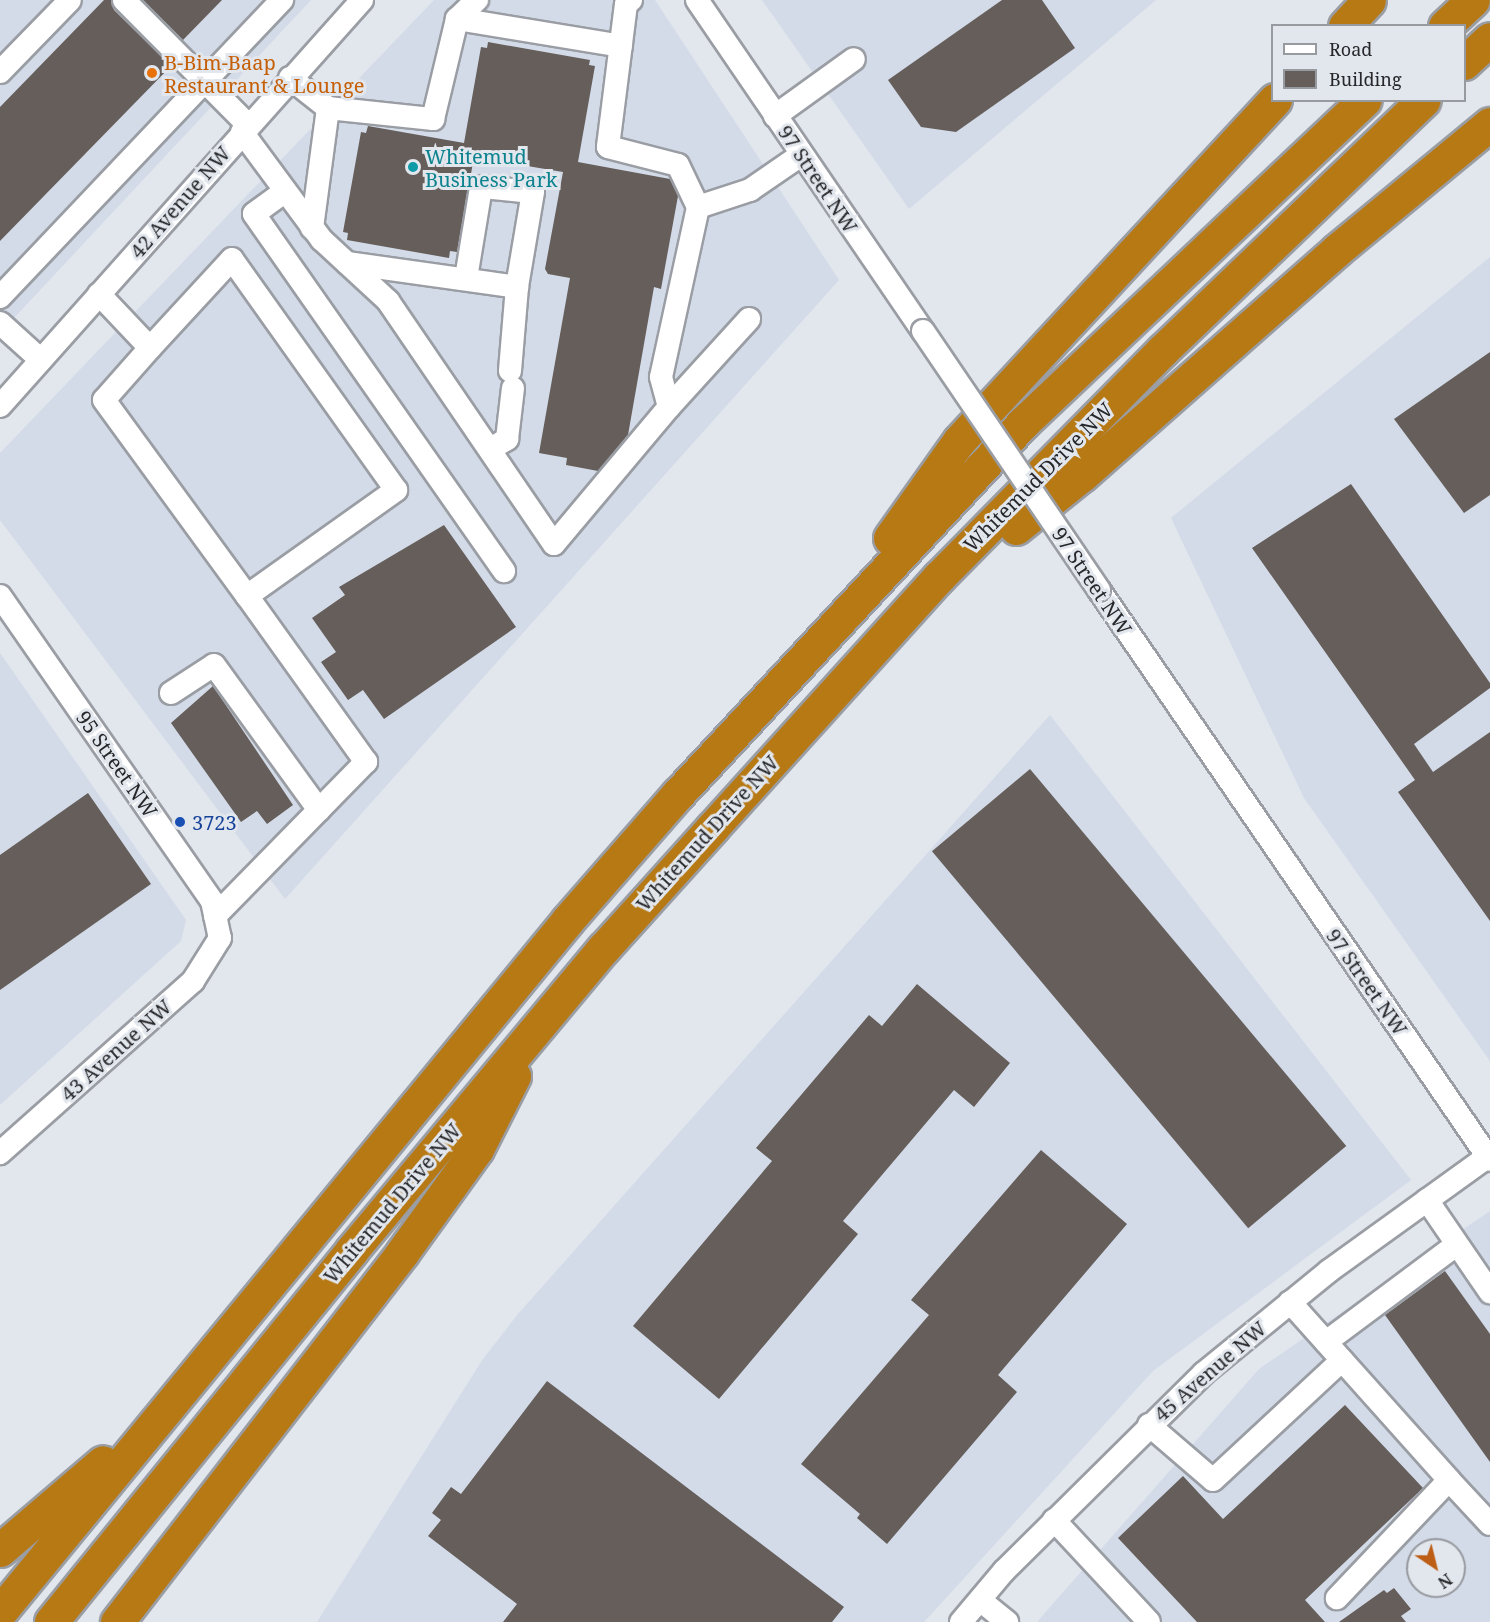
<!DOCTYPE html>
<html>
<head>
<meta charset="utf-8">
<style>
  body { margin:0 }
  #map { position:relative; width:1490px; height:1622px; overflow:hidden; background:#e2e6ed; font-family:"Noto Serif",serif }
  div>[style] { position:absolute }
  .built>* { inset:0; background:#d3dbe8 }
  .building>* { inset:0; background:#655e5b; transform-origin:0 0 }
  .roads { filter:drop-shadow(2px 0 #9a9ea4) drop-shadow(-2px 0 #9a9ea4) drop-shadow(0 2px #9a9ea4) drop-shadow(0 -2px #9a9ea4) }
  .minor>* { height:22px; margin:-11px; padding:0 11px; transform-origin:11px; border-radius:11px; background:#fff }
  .highway>* { height:33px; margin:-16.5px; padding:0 16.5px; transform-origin:16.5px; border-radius:16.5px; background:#b77914 }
  .bridges { filter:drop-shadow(2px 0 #9a9ea4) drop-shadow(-2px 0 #9a9ea4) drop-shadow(0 2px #9a9ea4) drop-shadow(0 -2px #9a9ea4) }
  .minor-bridge>* { height:22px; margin:-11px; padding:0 11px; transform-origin:11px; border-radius:11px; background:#fff }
  .dots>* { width:16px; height:16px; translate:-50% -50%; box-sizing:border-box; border:3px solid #e2e6ed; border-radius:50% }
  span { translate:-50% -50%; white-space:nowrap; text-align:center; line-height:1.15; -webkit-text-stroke:6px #e2e6ed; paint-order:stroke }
  .food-label { font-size:20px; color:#c56008 }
  .left { translate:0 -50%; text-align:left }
  .culture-label { font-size:20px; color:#0d838f }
  .street-label { font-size:20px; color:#26272a }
  .transit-label { font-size:20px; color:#164399 }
  .legend { position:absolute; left:1271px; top:24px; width:195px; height:78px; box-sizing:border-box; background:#e2e6ed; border:2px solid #979a9f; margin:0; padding:8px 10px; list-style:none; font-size:18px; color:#26272a }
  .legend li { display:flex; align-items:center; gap:12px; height:30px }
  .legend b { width:30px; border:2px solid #979a9f }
  .north { position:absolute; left:1406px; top:1538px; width:60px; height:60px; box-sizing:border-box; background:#e2e6ed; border:2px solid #979a9f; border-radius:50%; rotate:145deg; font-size:16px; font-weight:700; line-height:24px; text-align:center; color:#26272a }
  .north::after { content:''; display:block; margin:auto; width:21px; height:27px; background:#bc5e15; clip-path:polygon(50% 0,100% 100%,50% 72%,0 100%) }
</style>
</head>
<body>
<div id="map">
  <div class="built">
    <div style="clip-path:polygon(0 0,311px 0,0 333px)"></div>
    <div style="clip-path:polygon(434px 0,655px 0,839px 280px,285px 899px,0 520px,0 453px)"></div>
    <div style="clip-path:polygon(762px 0,1156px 0,909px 209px)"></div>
    <div style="clip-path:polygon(1490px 257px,1490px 1061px,1304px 798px,1171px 518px)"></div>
    <div style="clip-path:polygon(0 653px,186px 920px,181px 941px,0 1105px)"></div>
    <div style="clip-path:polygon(1050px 715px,1411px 1180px,1153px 1371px,924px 1622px,317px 1622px,483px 1359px,518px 1314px)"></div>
    <div style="clip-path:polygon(evenodd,1490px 1211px,1490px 1622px,1037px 1622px,1259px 1369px,1490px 1211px,1418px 1550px,1454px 1550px,1454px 1586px,1418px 1586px,1418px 1550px)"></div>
  </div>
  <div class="building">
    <div style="clip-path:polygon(104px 0,111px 0,114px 10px,171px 66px,0 241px,0 107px)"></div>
    <div style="clip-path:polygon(143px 0,222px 0,183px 40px)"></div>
    <div style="clip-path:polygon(1002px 0,1042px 0,1075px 48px,956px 132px,921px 127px,888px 80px)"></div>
    <div style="clip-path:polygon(488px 42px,590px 60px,589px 65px,595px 66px,578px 162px,670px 179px,678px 196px,661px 289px,654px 287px,628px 435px,598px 471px,566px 465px,567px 458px,539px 453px,570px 278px,548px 274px,545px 269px,563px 172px,474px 157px,457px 252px,450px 251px,449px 258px,347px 240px,348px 233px,343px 232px,361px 132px,366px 133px,368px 126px,464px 143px,481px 47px,487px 48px)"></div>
    <div style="clip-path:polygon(1490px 352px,1490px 495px,1464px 513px,1394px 419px)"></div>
    <div style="clip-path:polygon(1351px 484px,1490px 683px,1490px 688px,1414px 744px,1433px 772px,1490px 732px,1490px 921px,1398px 792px,1415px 780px,1252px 548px)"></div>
    <div style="clip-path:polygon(444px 525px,516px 627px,384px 719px,363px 690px,348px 700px,321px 662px,336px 652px,312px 618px,345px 595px,339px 587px)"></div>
    <div style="clip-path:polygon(213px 686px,293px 805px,267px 824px,257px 811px,241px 822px,171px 723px)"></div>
    <div style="left:1030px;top:769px;width:492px;height:128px;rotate:50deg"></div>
    <div style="clip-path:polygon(88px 793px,151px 884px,0 990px,0 855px)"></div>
    <div style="clip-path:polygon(917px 984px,1010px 1063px,974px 1107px,954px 1090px,843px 1221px,858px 1234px,719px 1399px,633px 1326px,772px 1161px,756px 1148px,869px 1015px,882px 1026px)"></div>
    <div style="clip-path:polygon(1041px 1150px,1127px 1224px,998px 1375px,1017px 1392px,887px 1544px,857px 1518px,860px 1514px,801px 1464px,929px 1315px,911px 1300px)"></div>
    <div style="clip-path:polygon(1445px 1271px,1490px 1334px,1490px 1462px,1385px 1315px)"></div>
    <div style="clip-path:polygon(547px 1381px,844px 1607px,832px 1622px,503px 1622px,517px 1604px,428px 1536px,441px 1520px,432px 1513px,451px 1487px,461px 1494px)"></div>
    <div style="clip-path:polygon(1345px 1405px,1423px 1488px,1305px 1600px,1325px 1622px,1197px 1622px,1118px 1538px,1183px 1476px,1223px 1519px)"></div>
    <div style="clip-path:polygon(1394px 1588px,1411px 1609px,1401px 1616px,1406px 1622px,1339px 1622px,1384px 1590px,1387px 1593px)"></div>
  </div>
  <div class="roads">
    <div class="minor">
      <div style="left:124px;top:0;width:176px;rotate:45.2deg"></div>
      <div style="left:631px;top:0;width:6px;rotate:141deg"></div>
      <div style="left:626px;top:4px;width:144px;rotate:97.2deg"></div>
      <div style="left:608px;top:147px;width:72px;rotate:14.4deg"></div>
      <div style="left:678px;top:165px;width:47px;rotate:64.5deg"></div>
      <div style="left:698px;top:207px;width:55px;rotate:-18.1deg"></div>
      <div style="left:750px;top:190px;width:62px;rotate:-34.5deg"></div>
      <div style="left:697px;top:0;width:401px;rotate:55.7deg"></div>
      <div style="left:457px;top:19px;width:28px;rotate:-44deg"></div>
      <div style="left:0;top:72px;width:100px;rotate:-45.8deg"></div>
      <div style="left:290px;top:78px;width:48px;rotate:38.3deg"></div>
      <div style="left:328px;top:108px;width:106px;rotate:6deg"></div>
      <div style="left:433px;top:119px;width:103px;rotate:-76.5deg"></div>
      <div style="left:457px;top:19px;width:166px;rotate:9.3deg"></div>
      <div style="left:775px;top:116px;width:97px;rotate:-35.8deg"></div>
      <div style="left:242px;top:132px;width:134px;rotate:53.5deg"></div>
      <div style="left:322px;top:240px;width:90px;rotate:42.7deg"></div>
      <div style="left:388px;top:301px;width:294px;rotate:55.7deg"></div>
      <div style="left:554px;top:544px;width:179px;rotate:-50deg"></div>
      <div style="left:669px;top:407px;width:119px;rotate:-47.7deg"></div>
      <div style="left:284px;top:192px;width:37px;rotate:144deg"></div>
      <div style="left:254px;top:214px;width:436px;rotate:55deg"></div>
      <div style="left:312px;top:228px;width:121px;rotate:-82.4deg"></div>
      <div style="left:347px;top:263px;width:172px;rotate:8deg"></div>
      <div style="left:517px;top:287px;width:84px;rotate:94.8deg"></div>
      <div style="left:466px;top:278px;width:92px;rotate:-80.6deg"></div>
      <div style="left:481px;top:187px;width:52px;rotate:5.5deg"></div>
      <div style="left:533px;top:192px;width:96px;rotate:99.6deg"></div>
      <div style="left:99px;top:294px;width:74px;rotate:46.6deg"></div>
      <div style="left:150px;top:348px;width:69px;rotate:131.5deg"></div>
      <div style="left:104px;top:400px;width:243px;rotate:53.9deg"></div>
      <div style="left:247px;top:596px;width:183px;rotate:-35.4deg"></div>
      <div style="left:396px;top:490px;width:283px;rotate:-125.4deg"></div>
      <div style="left:232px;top:259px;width:121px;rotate:132.7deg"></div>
      <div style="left:0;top:297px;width:410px;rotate:-46.5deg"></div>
      <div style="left:0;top:323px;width:55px;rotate:42.1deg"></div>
      <div style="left:0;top:406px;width:544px;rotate:-48.28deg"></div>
      <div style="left:669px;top:407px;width:31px;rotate:-105deg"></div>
      <div style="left:661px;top:377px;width:174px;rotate:-77.7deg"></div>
      <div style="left:490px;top:449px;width:20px;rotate:-30deg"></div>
      <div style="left:507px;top:439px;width:51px;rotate:-83.3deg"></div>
      <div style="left:1099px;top:590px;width:691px;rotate:55.55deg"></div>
      <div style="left:0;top:596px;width:371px;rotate:55.2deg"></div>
      <div style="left:212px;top:901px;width:38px;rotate:78deg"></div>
      <div style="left:220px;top:938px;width:51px;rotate:122.1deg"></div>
      <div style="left:193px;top:981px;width:259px;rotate:138.3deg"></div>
      <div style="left:171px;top:693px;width:51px;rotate:-33.1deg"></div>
      <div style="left:214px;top:665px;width:179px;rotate:54.1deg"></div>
      <div style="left:215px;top:916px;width:216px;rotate:-45.6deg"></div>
      <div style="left:366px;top:762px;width:204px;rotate:-125.6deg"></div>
      <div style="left:1427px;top:1200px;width:112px;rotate:55.6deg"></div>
      <div style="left:1290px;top:1302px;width:239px;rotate:48.2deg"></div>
      <div style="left:1449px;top:1480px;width:163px;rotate:133.5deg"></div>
      <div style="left:1326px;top:1342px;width:162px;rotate:-36.7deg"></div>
      <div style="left:1149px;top:1425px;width:84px;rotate:40.7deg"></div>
      <div style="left:1213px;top:1480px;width:176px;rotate:-42.9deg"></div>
      <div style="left:1449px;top:1480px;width:60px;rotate:47deg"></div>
      <div style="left:1054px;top:1520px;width:139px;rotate:47deg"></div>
      <div style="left:980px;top:1600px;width:35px;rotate:39deg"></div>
      <div style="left:961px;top:1622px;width:67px;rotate:-49.9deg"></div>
      <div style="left:1004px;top:1571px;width:281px;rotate:-44.7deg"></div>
      <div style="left:1204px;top:1373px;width:161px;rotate:-39.2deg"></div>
      <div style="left:1329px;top:1271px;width:198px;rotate:-35.8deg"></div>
    </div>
    <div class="highway">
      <div style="left:1345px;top:26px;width:35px;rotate:-47deg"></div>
      <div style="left:1445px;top:26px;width:38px;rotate:-43deg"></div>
      <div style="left:1464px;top:63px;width:35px;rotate:-43deg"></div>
      <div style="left:1016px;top:528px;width:85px;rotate:-38.8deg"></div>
      <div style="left:1082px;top:475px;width:340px;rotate:-41.4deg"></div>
      <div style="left:1337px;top:250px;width:198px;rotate:-39.5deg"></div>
      <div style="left:890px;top:538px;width:119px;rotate:-54.6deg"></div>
      <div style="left:959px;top:441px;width:465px;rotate:-47.2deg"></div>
      <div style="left:0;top:1550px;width:135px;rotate:-40.5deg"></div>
      <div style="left:0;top:1612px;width:895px;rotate:-50.62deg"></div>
      <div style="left:568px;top:920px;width:167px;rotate:-48.9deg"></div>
      <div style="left:678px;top:794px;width:507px;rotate:-47.08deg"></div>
      <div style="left:1023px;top:423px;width:470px;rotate:-43.4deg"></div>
      <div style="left:51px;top:1622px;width:479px;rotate:-51deg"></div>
      <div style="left:352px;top:1250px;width:393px;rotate:-50.2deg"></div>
      <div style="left:604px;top:948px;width:161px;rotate:-48deg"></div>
      <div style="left:712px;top:828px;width:338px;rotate:-47.9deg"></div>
      <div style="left:939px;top:577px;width:319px;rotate:-45.4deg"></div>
      <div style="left:1163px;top:350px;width:361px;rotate:-43.8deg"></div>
      <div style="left:117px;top:1622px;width:466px;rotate:-52.3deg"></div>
      <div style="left:402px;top:1253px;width:128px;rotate:-54.2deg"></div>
      <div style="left:477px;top:1149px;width:82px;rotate:-63.1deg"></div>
    </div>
  </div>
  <div class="bridges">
    <div class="minor-bridge">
      <div style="left:923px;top:331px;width:313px;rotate:55.8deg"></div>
    </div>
  </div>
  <div class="dots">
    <div style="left:152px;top:73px;background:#e8710a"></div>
    <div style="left:413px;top:167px;background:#0f9aa8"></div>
    <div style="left:180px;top:822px;background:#1a4fb4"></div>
  </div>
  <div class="food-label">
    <span class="left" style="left:164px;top:74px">B-Bim-Baap<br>Restaurant &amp; Lounge</span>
  </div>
  <div class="culture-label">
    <span class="left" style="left:425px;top:168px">Whitemud<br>Business Park</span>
  </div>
  <div class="street-label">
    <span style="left:818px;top:179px;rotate:56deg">97 Street NW</span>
    <span style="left:180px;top:202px;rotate:-49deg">42 Avenue NW</span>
    <span style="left:1038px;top:477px;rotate:-45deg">Whitemud Drive NW</span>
    <span style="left:1092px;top:581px;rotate:56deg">97 Street NW</span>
    <span style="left:117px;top:764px;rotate:55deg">95 Street NW</span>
    <span style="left:707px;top:833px;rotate:-48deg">Whitemud Drive NW</span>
    <span style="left:1367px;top:982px;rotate:55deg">97 Street NW</span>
    <span style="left:116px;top:1050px;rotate:-42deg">43 Avenue NW</span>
    <span style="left:392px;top:1203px;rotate:-50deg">Whitemud Drive NW</span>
    <span style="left:1210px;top:1371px;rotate:-41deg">45 Avenue NW</span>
  </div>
  <div class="transit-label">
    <span class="left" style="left:192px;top:822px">3723</span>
  </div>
  <ul class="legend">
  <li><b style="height:8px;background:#fff"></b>Road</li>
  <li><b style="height:16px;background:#655e5b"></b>Building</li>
  </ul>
  <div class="north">N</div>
</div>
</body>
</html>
